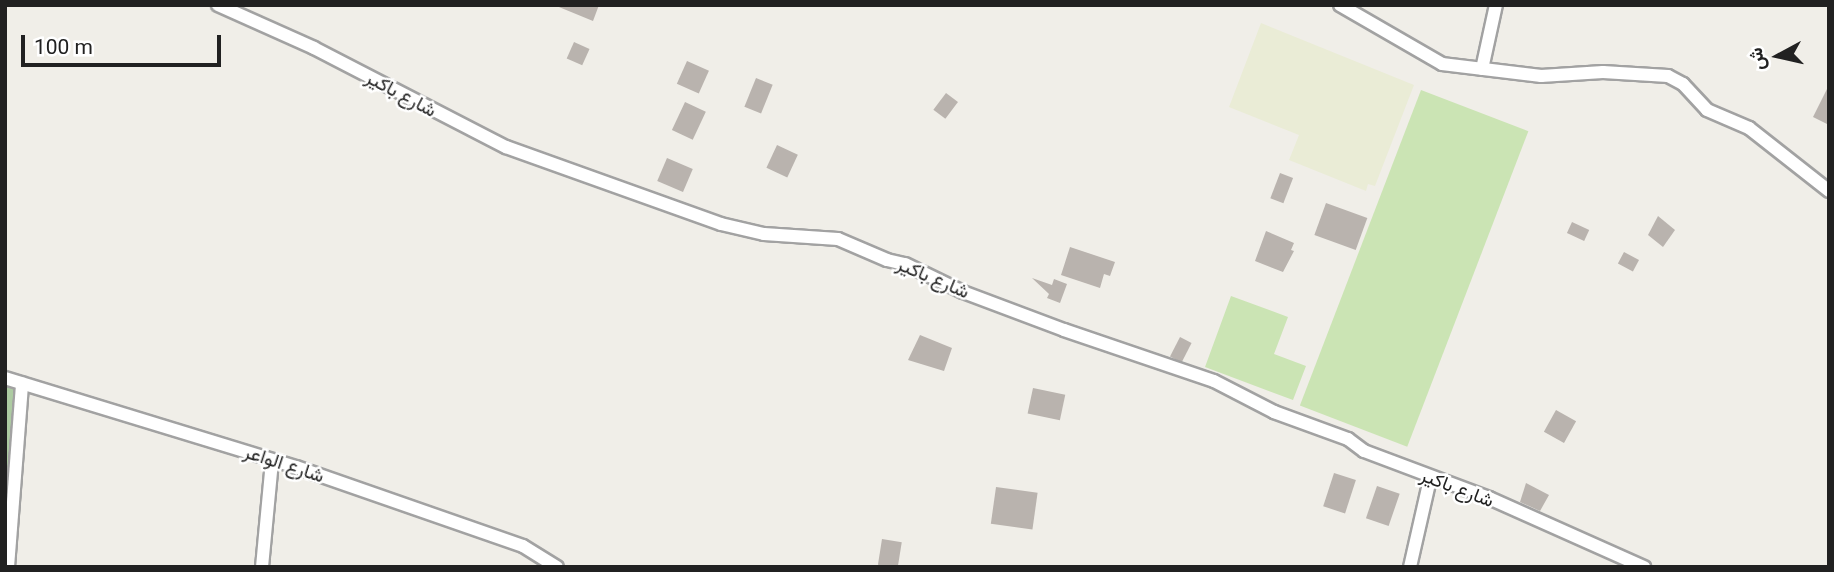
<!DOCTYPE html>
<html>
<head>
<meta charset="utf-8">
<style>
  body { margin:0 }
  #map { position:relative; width:1834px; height:572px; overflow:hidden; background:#f0eee8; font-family:Roboto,Vazirmatn,sans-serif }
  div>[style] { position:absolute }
  .farmland>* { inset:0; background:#eaecd6 }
  .grass>* { inset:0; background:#cbe4b4; transform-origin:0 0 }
  .forest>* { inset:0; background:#adcba2 }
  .building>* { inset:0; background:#b9b3ae; transform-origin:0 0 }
  .roads { filter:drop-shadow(2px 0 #a2a2a2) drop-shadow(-2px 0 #a2a2a2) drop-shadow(0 2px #a2a2a2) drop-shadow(0 -2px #a2a2a2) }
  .street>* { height:12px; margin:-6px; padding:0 6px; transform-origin:6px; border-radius:6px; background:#fff }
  span { translate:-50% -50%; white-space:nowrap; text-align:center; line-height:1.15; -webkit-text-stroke:5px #fff; paint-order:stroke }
  .street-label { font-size:19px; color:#212121 }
  .frame { position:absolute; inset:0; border:7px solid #212121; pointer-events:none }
  .north { position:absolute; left:1743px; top:21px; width:70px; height:70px; -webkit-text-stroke:5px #fff; paint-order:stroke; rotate:262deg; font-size:19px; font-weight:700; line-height:28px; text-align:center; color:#212121 }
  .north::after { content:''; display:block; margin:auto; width:24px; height:32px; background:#212121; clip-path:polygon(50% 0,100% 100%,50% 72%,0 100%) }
  .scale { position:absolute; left:21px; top:35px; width:200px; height:32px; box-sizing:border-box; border:4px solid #212121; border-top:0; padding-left:9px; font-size:21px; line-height:24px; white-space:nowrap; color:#212121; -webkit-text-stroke:5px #fff; paint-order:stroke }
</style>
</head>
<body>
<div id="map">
  <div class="farmland">
    <div style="clip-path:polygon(1261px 23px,1414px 85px,1375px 186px,1368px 184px,1366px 191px,1289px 160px,1299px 135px,1229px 107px)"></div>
  </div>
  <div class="grass">
    <div style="left:1421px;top:90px;width:115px;height:338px;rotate:21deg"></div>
    <div style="clip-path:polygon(1231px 296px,1288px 317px,1274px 354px,1306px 366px,1293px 400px,1205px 367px)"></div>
  </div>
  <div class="forest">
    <div style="clip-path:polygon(5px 380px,22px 384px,5px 567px)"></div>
  </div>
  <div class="building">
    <div style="clip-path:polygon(554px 5px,599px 5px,593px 21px)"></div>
    <div style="left:574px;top:42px;width:17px;height:18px;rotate:24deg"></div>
    <div style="left:687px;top:61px;width:24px;height:25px;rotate:24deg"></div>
    <div style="left:756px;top:78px;width:18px;height:31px;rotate:22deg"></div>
    <div style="clip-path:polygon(1829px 85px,1829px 125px,1813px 117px)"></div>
    <div style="left:946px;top:93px;width:15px;height:21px;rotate:37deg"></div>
    <div style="left:685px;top:102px;width:23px;height:31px;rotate:25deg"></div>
    <div style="left:777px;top:145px;width:23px;height:25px;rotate:25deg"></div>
    <div style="left:667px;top:158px;width:28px;height:25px;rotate:23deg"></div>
    <div style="left:1280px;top:173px;width:14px;height:27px;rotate:21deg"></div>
    <div style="left:1326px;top:203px;width:44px;height:34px;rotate:20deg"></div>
    <div style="clip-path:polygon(1658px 216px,1675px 230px,1663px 247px,1648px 235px)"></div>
    <div style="left:1572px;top:222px;width:19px;height:12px;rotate:25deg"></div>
    <div style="clip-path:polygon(1266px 231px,1294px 243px,1291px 250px,1294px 251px,1283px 272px,1255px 261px)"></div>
    <div style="clip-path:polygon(1070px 247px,1115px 262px,1110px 276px,1104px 274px,1100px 288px,1061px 275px)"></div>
    <div style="left:1624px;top:252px;width:17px;height:13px;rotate:28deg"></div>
    <div style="clip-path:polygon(1032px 278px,1052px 285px,1054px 279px,1067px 284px,1060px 303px,1047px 298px,1049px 294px)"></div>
    <div style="clip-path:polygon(920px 335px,952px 348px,944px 371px,908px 360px)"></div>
    <div style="left:1180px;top:337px;width:13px;height:22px;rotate:27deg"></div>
    <div style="left:1033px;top:388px;width:33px;height:26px;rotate:12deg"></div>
    <div style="left:1556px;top:410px;width:23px;height:25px;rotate:29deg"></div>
    <div style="left:1334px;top:473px;width:23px;height:35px;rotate:18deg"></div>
    <div style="clip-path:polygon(1526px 483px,1549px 495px,1540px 511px,1520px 502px)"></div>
    <div style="left:1377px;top:486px;width:24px;height:34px;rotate:19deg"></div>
    <div style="left:996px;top:487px;width:42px;height:37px;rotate:8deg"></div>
    <div style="left:882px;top:539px;width:20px;height:26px;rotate:9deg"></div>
  </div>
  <div class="roads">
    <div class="street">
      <div style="left:218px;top:5px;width:105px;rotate:24.1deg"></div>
      <div style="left:314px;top:48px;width:216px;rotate:27.3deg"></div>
      <div style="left:506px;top:147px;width:228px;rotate:19.7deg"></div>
      <div style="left:721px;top:224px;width:44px;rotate:13.1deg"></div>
      <div style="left:764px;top:234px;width:74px;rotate:3.9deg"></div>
      <div style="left:838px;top:239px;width:53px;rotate:23.2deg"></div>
      <div style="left:887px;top:260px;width:18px;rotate:13deg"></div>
      <div style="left:905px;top:264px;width:64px;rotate:25.8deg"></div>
      <div style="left:963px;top:292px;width:108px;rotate:20.6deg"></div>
      <div style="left:1064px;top:330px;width:158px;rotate:18.8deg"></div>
      <div style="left:1214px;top:381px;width:68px;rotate:27.3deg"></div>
      <div style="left:1274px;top:412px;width:79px;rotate:20deg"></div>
      <div style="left:1348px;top:439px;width:20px;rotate:37deg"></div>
      <div style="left:1364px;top:451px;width:134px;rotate:20.6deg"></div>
      <div style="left:1489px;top:498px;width:170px;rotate:24deg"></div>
      <div style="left:1340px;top:5px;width:118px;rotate:30deg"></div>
      <div style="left:1442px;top:64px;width:100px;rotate:6.9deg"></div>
      <div style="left:1541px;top:76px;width:62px;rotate:-3.7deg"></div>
      <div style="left:1603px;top:72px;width:65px;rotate:3.5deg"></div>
      <div style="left:1668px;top:76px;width:17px;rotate:28deg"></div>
      <div style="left:1683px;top:84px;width:35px;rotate:47deg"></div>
      <div style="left:1707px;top:110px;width:46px;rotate:23.2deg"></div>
      <div style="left:1749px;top:128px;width:102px;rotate:38.2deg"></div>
      <div style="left:1482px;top:69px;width:66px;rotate:-77.7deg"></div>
      <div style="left:5px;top:378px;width:304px;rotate:17deg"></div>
      <div style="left:296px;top:467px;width:240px;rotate:19.2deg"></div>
      <div style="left:523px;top:546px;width:40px;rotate:32deg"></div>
      <div style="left:8px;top:567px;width:184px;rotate:-85.6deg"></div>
      <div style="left:262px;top:567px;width:106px;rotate:-84.6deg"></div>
      <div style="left:1410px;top:567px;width:90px;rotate:-77.2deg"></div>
    </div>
  </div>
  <div class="street-label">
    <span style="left:401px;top:94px;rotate:28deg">شارع باكير</span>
    <span style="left:933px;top:278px;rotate:23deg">شارع باكير</span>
    <span style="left:284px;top:464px;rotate:18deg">شارع الواعر</span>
    <span style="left:1457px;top:488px;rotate:21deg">شارع باكير</span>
  </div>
  <div class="frame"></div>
  <div class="north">ش</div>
  <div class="scale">100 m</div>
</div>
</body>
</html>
